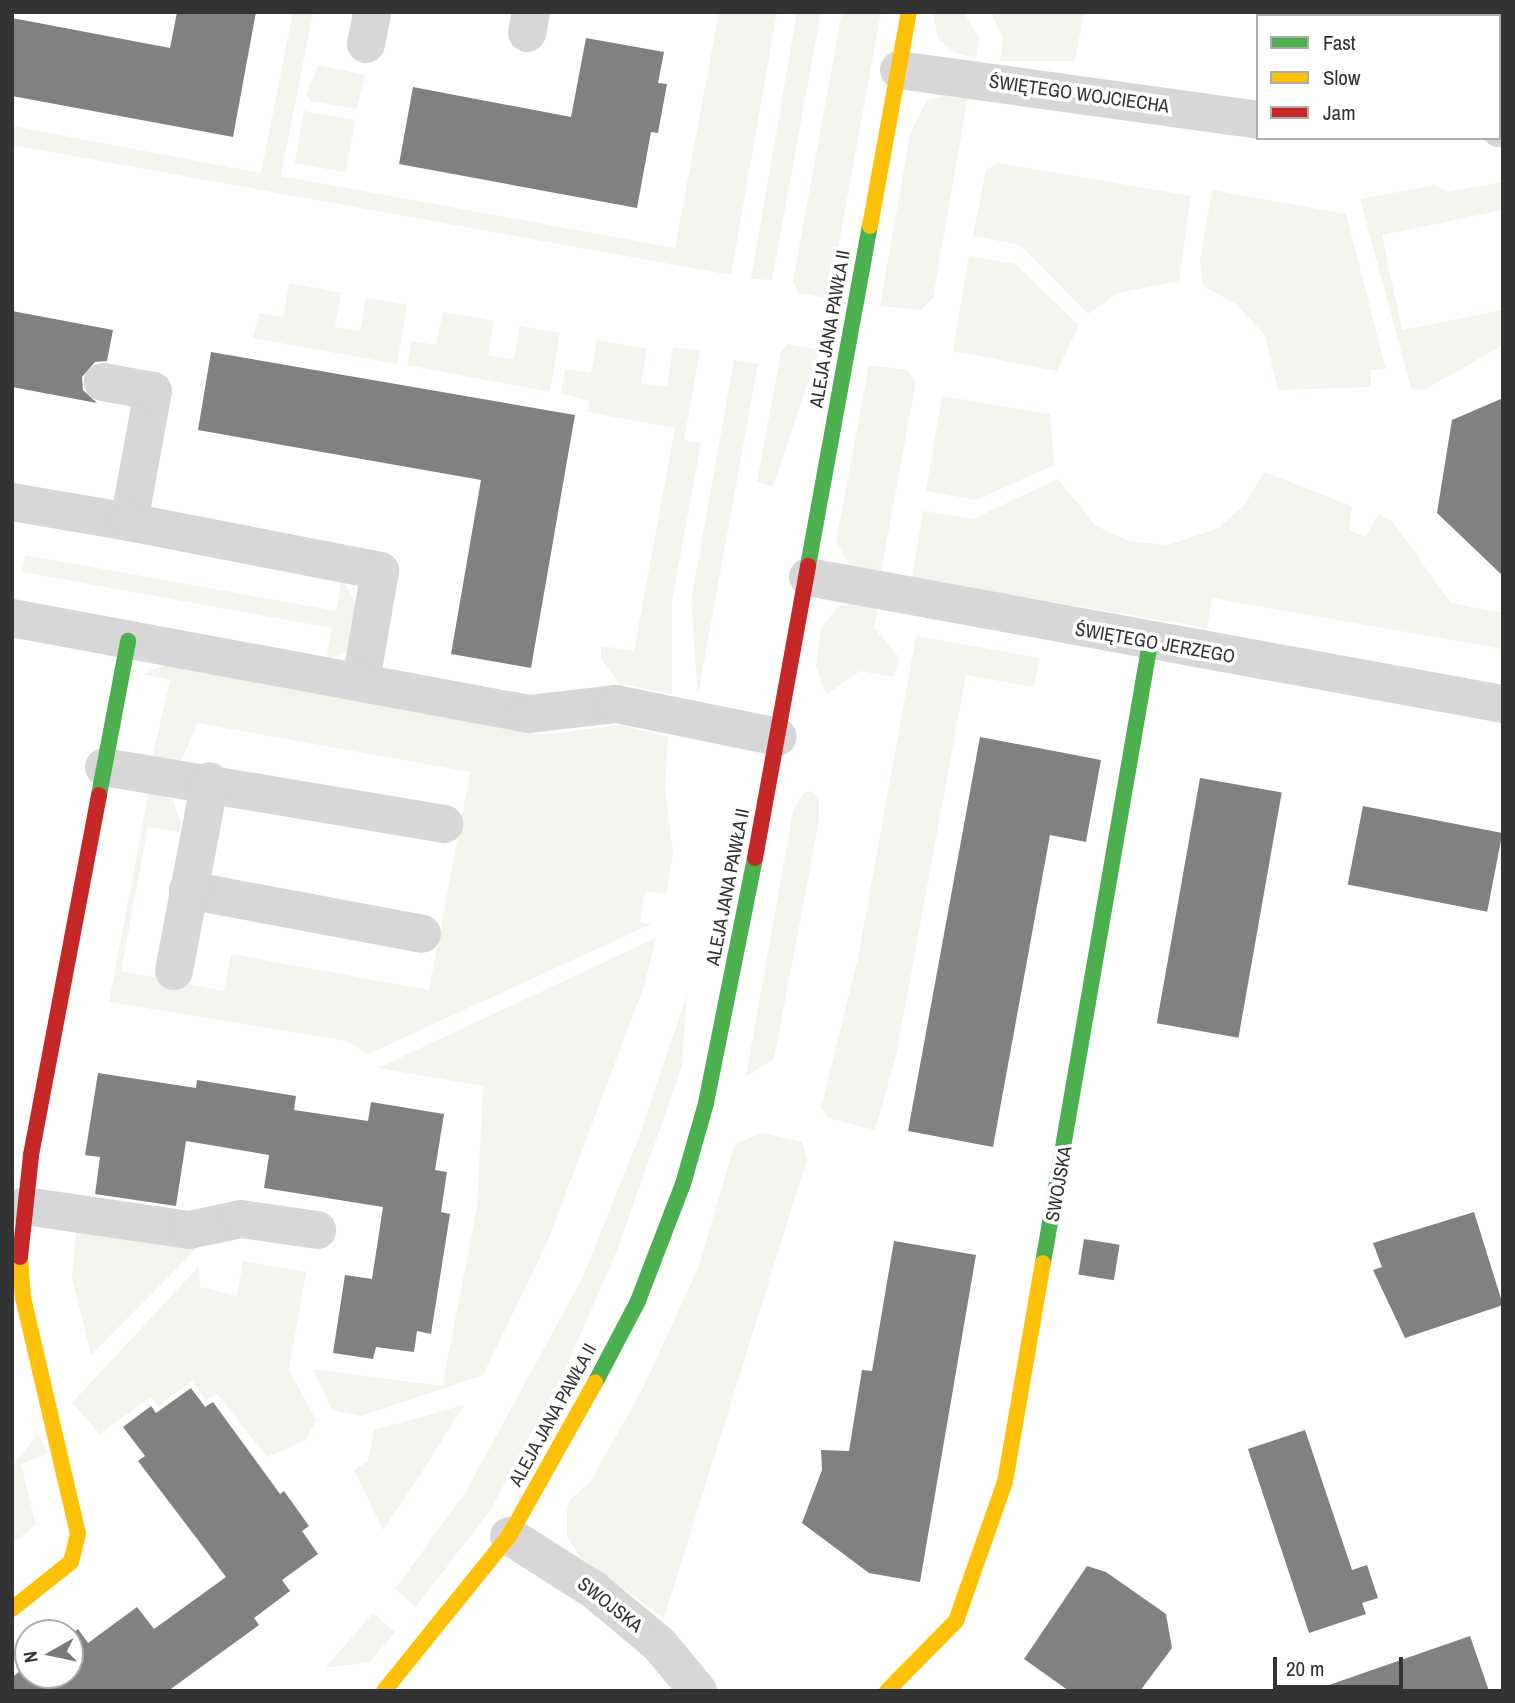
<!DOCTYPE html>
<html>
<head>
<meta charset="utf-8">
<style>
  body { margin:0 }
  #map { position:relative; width:1515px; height:1703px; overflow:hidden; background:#fff; font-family:"Archivo Narrow",sans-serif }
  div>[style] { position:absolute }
  .green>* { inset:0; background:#f1f5ed; transform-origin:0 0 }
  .building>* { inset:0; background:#818181; transform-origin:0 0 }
  .street>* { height:38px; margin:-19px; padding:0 19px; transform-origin:19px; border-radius:19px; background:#d7d7d7 }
  .fast>* { height:16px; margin:-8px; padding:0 8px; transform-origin:8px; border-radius:8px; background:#4caf50 }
  .slow>* { height:16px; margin:-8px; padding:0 8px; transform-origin:8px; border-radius:8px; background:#ffc107 }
  .jam>* { height:16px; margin:-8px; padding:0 8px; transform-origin:8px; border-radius:8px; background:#c62828 }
  span { translate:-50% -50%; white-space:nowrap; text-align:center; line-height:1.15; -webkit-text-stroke:7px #fff; paint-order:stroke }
  .street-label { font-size:19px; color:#333 }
  .frame { position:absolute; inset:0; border:14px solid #333; pointer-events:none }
  .legend { position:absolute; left:1256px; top:14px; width:245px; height:126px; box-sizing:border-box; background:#fff; border:2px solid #adadad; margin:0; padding:9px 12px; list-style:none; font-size:21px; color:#333 }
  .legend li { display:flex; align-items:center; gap:14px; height:35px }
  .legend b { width:35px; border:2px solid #adadad }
  .north { position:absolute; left:14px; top:1619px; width:70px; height:70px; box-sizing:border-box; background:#fff; border:2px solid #adadad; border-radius:50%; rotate:261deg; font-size:19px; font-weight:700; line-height:28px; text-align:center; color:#333 }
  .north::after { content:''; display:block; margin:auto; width:24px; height:32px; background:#7a7a7a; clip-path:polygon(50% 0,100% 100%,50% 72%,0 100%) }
  .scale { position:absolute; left:1273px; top:1657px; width:130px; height:32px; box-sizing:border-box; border:4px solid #333; border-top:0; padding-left:9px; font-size:21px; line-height:24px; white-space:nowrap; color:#333; -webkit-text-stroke:5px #fff; paint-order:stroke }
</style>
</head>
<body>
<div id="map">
  <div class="green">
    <div style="clip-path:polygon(293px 12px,313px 12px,281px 176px,675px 248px,719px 12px,777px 12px,731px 275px,12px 145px,12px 126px,261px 173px)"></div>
    <div style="clip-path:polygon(797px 12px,821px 12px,772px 280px,751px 279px)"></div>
    <div style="clip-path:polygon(842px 12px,881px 12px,829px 298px,799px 293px,793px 281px)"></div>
    <div style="clip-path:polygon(933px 12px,964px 12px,979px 39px,976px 58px,955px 53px,938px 39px)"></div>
    <div style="clip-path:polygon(991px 12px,1084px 12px,1075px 61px,1000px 61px,1003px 39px)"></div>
    <div style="clip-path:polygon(318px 65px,365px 75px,357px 109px,311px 101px,306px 95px)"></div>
    <div style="clip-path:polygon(949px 95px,968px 96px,933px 298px,921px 310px,880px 306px,910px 134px,927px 100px)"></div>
    <div style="left:304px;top:111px;width:52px;height:53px;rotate:10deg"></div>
    <div style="clip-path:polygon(998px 163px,1191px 196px,1179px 281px,1117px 293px,1088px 314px,1020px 245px,973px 236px,986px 170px)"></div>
    <div style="clip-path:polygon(1503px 182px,1503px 210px,1382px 235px,1402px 330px,1503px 310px,1503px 345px,1424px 390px,1411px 388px,1360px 199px,1435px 185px,1447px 192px)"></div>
    <div style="clip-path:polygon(1212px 190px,1346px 214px,1386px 369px,1371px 370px,1371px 387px,1278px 390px,1265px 335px,1236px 304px,1203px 286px,1200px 261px)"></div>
    <div style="clip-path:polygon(969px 256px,1015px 264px,1079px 325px,1057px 371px,953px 351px)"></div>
    <div style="clip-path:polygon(289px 283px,341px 293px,335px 327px,360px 331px,366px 298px,407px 305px,397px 364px,253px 338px,259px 313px,283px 317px)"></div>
    <div style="clip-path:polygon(443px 312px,494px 321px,488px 355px,514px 359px,520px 326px,560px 333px,550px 392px,407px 365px,412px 341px,436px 345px)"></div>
    <div style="clip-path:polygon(597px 340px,647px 349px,641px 383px,667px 387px,673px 347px,700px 351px,684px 440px,701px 443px,672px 601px,672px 694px,619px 683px,601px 659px,601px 646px,634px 651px,675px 428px,587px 412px,589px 400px,561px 394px,565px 369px,591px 373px)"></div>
    <div style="clip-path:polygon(788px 344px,819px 350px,773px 486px,757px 482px,781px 352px)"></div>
    <div style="clip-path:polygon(734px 360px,758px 364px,698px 695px,691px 601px)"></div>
    <div style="clip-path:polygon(869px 365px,907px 370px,916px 381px,881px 572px,851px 567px,836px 542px)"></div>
    <div style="clip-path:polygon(942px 396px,1050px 414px,1054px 465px,976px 500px,926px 491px)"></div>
    <div style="clip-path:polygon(1264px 472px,1352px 506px,1349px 530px,1366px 537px,1378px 514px,1392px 521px,1451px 603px,1503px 613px,1503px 649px,1212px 598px,1207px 628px,912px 578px,923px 511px,973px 519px,1058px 479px,1096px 526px,1129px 541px,1168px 545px,1219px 528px,1245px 504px)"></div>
    <div style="clip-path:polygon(25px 555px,336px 611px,342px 579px,356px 602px,347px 651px,326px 660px,332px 628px,22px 572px)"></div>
    <div style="clip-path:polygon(851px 604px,878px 608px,874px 628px,899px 657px,894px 677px,860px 671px,826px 695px,816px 666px,821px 628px,838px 606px)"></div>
    <div style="clip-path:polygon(916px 636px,1040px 658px,1034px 687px,966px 675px,896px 1056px,875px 1130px,828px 1118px,821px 1108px,858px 958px)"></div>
    <div style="clip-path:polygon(167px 665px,541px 735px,620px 725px,668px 737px,665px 787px,673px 854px,666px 894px,645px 891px,640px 922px,651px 924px,368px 1054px,347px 1041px,109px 1002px,149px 790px,173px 800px,181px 823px,179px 832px,148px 827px,121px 971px,224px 991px,231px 954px,429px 990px,470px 772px,197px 723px,182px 760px,151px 763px,170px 680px,142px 674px)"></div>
    <div style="clip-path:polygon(812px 791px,819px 798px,819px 821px,774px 1059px,746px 1076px,793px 811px,803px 793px)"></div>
    <div style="clip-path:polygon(656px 938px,644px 986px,547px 1243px,483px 1375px,361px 1416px,332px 1410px,313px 1369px,442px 1386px,477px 1208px,483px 1086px,378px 1068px)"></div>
    <div style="clip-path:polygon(687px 995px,682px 1066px,618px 1248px,566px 1368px,491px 1509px,416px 1607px,395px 1589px,465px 1493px,583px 1277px,636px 1145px)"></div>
    <div style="clip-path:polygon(763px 1133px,802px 1142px,807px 1159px,664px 1618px,580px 1557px,567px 1537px,567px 1510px,570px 1500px,590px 1482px,643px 1388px,698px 1268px,735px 1144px)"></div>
    <div style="clip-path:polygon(76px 1232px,198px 1247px,91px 1355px,72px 1278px)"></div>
    <div style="clip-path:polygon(243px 1261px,306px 1272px,289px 1370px,316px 1420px,306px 1440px,267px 1457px,217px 1394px,206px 1400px,192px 1381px,158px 1406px,151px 1397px,100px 1434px,72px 1403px,199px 1266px,200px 1287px,237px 1296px)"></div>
    <div style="clip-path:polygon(464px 1405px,424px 1469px,383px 1530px,354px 1470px,368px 1461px,374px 1430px)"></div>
    <div style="clip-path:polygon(38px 1435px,49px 1453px,21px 1464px,36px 1525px,12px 1543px,12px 1465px)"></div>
    <div style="clip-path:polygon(373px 1613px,395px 1632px,370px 1662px,325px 1668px)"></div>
  </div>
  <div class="building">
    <div style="clip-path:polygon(177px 12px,256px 12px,233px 137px,12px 96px,12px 18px,170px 48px)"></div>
    <div style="clip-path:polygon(586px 38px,664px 52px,658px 83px,667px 84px,658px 133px,651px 132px,637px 208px,399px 164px,413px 87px,571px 117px)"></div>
    <div style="clip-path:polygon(12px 311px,113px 330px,107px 361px,95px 362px,82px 377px,83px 390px,97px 403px,12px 387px)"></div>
    <div style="clip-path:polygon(211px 352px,575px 415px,531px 668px,451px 654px,481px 480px,198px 430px)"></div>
    <div style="clip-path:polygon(1503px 398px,1503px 576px,1437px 513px,1452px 420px)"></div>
    <div style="clip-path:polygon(980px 737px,1101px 760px,1086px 842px,1050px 835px,993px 1147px,908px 1131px)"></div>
    <div style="left:1200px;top:778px;width:83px;height:249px;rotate:10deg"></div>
    <div style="left:1363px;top:806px;width:142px;height:80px;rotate:11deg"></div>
    <div style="clip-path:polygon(98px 1073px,196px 1088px,197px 1080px,296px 1096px,294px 1110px,368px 1121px,371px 1102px,444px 1114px,435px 1170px,447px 1172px,441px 1212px,450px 1214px,431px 1334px,417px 1331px,414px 1352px,376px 1347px,373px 1359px,333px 1353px,345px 1275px,372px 1279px,383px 1207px,264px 1188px,269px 1155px,186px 1141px,176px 1206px,95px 1194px,100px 1157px,85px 1155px)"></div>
    <div style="clip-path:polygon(1474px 1212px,1503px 1305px,1405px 1338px,1373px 1270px,1382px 1267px,1373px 1243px)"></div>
    <div style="left:1084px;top:1239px;width:36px;height:36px;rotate:9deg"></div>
    <div style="clip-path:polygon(894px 1241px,976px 1255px,920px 1582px,869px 1573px,802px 1523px,822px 1470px,821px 1450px,849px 1451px,862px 1370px,872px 1371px)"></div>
    <div style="clip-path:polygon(191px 1388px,205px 1407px,213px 1402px,280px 1494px,284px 1491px,309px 1526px,302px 1531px,318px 1554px,282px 1580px,290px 1591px,254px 1618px,259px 1625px,168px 1691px,12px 1691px,12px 1677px,28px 1666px,28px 1675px,70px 1675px,70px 1635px,78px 1629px,88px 1643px,137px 1607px,154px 1629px,226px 1577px,138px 1461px,145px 1456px,123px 1427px,151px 1406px,156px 1413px)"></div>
    <div style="clip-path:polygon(1305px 1430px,1352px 1570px,1367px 1565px,1378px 1598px,1362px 1603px,1366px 1614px,1309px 1633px,1248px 1449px)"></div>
    <div style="clip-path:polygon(1087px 1566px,1106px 1572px,1166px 1614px,1172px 1648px,1140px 1691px,1069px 1691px,1024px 1659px)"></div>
    <div style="clip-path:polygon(1470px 1636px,1489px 1691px,1330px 1691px,1329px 1685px)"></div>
  </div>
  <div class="street">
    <div style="left:527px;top:33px;width:21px;rotate:-79deg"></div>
    <div style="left:366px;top:44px;width:33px;rotate:-79deg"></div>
    <div style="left:899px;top:70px;width:362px;rotate:7.9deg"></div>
    <div style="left:1499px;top:128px;width:4px;rotate:-14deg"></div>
    <div style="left:12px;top:502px;width:119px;rotate:9.7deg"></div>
    <div style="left:129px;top:522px;width:133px;rotate:-79.6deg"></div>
    <div style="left:153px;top:391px;width:51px;rotate:-169.8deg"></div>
    <div style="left:129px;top:522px;width:256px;rotate:11deg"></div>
    <div style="left:380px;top:571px;width:112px;rotate:99.8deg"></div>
    <div style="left:808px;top:577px;width:707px;rotate:10.36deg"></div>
    <div style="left:12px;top:618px;width:526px;rotate:10.52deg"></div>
    <div style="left:529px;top:714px;width:88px;rotate:-6.6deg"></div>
    <div style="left:616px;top:704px;width:165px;rotate:11.5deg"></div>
    <div style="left:104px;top:767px;width:345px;rotate:9.5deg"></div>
    <div style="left:188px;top:890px;width:238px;rotate:10.6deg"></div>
    <div style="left:174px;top:971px;width:193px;rotate:-79.3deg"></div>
    <div style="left:25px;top:1206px;width:166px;rotate:8.3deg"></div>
    <div style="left:189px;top:1230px;width:53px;rotate:-11.9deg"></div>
    <div style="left:241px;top:1219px;width:77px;rotate:8.2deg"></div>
    <div style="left:509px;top:1536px;width:101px;rotate:32.4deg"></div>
    <div style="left:594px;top:1590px;width:85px;rotate:39.7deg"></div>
    <div style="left:659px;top:1644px;width:61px;rotate:50.3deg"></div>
  </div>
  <div class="fast">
    <div style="left:808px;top:566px;width:346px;rotate:-79.7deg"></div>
    <div style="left:99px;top:795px;width:157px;rotate:-79.3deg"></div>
    <div style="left:1043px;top:1263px;width:629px;rotate:-80.21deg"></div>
    <div style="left:595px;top:1383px;width:93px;rotate:-62.3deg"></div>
    <div style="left:638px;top:1301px;width:125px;rotate:-69deg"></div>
    <div style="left:683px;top:1184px;width:84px;rotate:-74.1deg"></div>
    <div style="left:706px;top:1103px;width:250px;rotate:-78.7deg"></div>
  </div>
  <div class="slow">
    <div style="left:870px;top:226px;width:218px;rotate:-79.7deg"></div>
    <div style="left:12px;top:1609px;width:75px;rotate:-38.5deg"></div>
    <div style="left:71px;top:1562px;width:29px;rotate:-76deg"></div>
    <div style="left:78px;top:1534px;width:242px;rotate:-103.1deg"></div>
    <div style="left:23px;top:1298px;width:41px;rotate:-94.2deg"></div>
    <div style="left:384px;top:1691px;width:199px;rotate:-51.1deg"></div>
    <div style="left:509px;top:1536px;width:176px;rotate:-60.7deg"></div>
    <div style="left:887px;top:1691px;width:98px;rotate:-45.4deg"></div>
    <div style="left:956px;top:1621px;width:147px;rotate:-70.6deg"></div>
    <div style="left:1005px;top:1482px;width:222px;rotate:-80.2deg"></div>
  </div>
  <div class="jam">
    <div style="left:755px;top:858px;width:297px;rotate:-79.7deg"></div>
    <div style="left:20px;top:1257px;width:103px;rotate:-83.8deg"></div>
    <div style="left:31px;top:1155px;width:366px;rotate:-79.3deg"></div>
  </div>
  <div class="street-label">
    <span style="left:1079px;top:94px;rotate:8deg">ŚWIĘTEGO WOJCIECHA</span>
    <span style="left:830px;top:329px;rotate:-80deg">ALEJA JANA PAWŁA II</span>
    <span style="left:1155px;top:643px;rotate:10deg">ŚWIĘTEGO JERZEGO</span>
    <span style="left:728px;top:887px;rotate:-79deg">ALEJA JANA PAWŁA II</span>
    <span style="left:1059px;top:1184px;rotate:-80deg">SWOJSKA</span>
    <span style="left:553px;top:1415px;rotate:-61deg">ALEJA JANA PAWŁA II</span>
    <span style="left:610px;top:1605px;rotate:38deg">SWOJSKA</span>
  </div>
  <div class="frame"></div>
  <ul class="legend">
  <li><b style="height:9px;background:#4caf50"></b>Fast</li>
  <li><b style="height:9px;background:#ffc107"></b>Slow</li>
  <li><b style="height:9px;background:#c62828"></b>Jam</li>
  </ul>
  <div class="north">N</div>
  <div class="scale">20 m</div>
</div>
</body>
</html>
